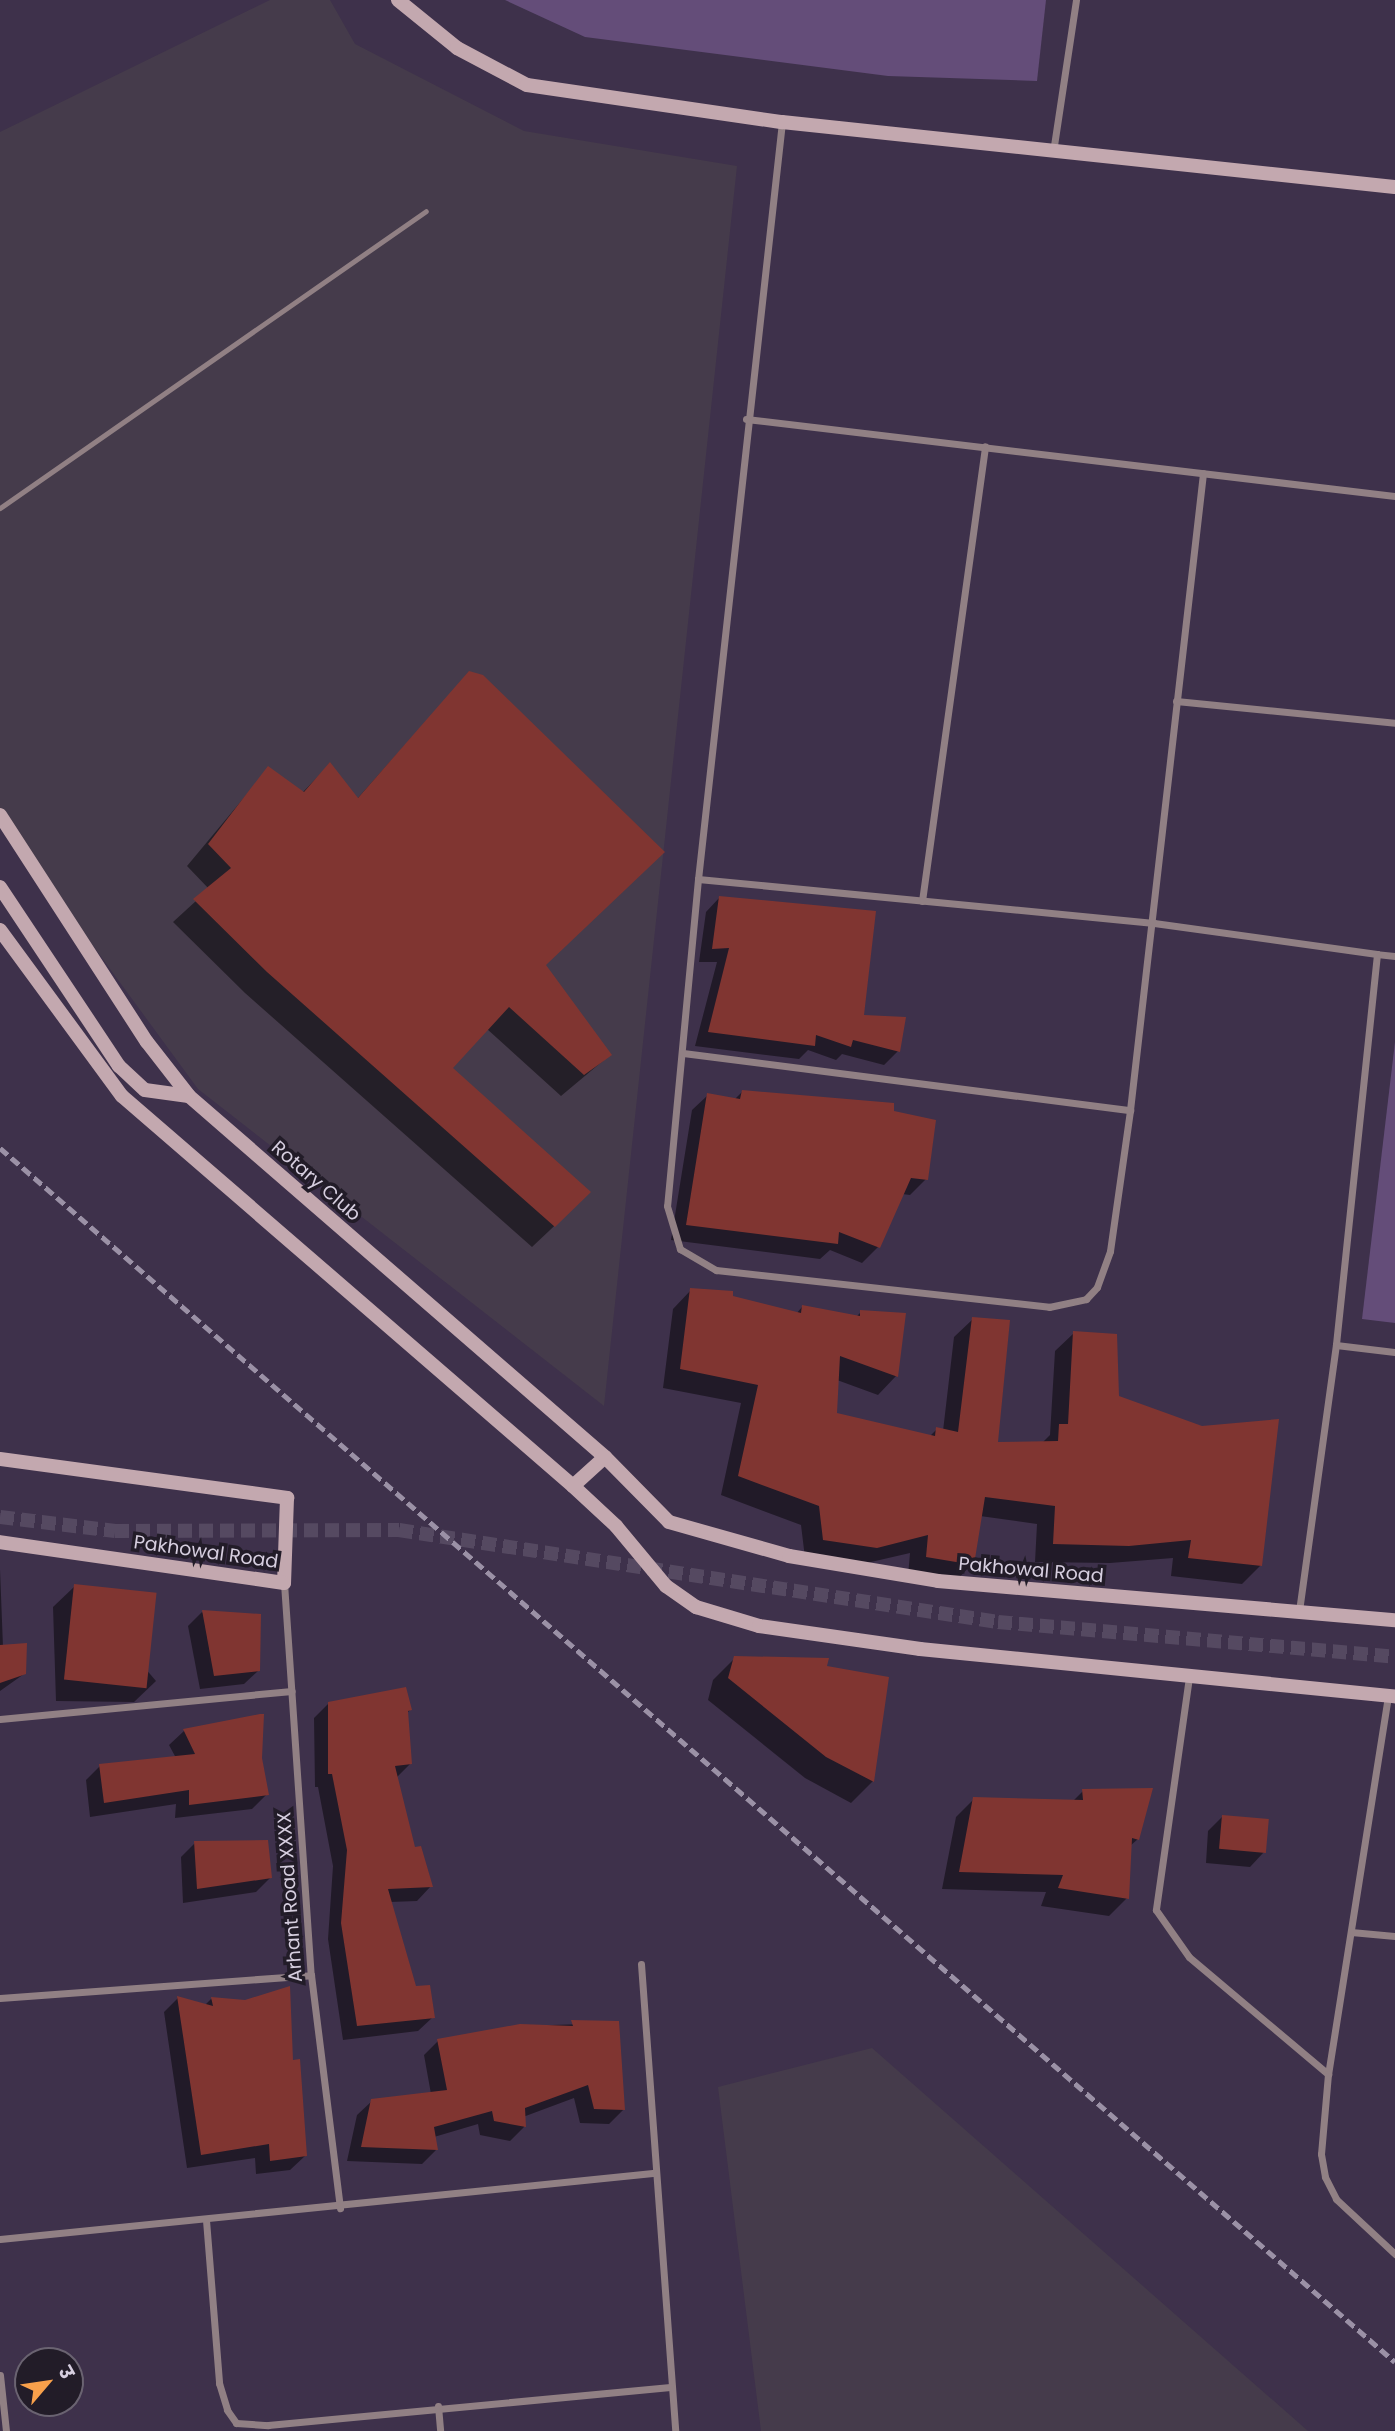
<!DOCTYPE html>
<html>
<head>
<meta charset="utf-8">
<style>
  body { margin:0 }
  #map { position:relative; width:1395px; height:2431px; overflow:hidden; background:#3e314b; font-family:Poppins,"Noto Sans Devanagari",sans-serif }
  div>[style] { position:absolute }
  .education>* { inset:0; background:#453b4b }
  .green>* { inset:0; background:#644d79 }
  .shadow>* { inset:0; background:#0007 }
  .building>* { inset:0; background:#803531; transform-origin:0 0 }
  .secondary-tunnel>* { height:14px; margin-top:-7px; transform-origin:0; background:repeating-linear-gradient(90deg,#554961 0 14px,transparent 0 21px) }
  .lane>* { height:5px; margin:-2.5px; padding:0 2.5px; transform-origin:2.5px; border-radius:2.5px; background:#918084 }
  .street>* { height:7px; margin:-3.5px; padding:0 3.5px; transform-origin:3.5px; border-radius:3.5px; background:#918084 }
  .secondary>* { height:14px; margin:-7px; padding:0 7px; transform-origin:7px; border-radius:7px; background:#c3a8af }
  .rail>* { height:5px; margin-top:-2.5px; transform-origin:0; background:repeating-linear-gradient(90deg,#9b91a6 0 10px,transparent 0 15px) }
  span { translate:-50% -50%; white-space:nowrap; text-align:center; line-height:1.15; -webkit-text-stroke:7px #221c28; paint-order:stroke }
  .street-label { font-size:19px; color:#d6cedf }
  .north { position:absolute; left:14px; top:2347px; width:70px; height:70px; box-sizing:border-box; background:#221c28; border:2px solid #6a6371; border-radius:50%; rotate:61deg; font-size:19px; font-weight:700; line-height:28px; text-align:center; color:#d6cedf }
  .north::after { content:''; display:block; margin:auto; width:24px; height:32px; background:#f8a04b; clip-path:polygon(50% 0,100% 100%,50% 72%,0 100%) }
</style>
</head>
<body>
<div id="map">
  <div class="education">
    <div style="clip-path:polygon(270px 0,330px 0,355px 44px,524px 131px,737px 166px,604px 1406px,198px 1089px,58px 898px,0 808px,0 132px)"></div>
    <div style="clip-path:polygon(872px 2048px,1308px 2431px,761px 2431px,718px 2087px)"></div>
  </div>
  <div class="green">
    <div style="clip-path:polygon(505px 0,1046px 0,1037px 81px,888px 76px,585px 37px)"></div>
    <div style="clip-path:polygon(1395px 1042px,1395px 1323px,1362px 1319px)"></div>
  </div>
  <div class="shadow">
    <div style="clip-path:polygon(469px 673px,544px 965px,610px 1055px,561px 1096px,487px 1029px,450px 1068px,567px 1214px,532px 1247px,245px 993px,173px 922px,209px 889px,187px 866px,268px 769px,302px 793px,330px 764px,357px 799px)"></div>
    <div style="clip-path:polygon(720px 897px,862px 1017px,898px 1051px,884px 1065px,842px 1054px,836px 1060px,808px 1050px,799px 1059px,695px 1046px,717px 962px,699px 962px,706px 912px)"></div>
    <div style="clip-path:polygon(742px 1092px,892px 1112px,926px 1179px,910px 1195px,902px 1194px,878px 1247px,862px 1263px,830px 1250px,820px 1259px,671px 1240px,692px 1110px,708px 1095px,734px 1100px)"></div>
    <div style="clip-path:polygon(691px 1290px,796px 1314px,802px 1307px,856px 1317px,861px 1312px,896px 1376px,878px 1395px,837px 1380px,835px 1414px,930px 1436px,937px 1429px,943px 1431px,954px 1337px,973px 1319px,996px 1443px,1042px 1443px,1050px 1435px,1055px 1351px,1074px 1333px,1117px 1397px,1261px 1565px,1242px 1584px,1171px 1576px,1173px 1558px,1110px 1563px,1035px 1562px,1037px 1524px,980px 1516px,972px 1564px,954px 1583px,908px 1576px,910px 1553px,858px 1565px,805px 1558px,801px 1525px,721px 1495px,741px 1403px,663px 1388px,673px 1309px)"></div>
    <div style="clip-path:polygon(0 1569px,3px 1647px,24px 1674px,0 1691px)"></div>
    <div style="clip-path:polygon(75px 1586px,156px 1681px,134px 1702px,56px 1701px,53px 1607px)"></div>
    <div style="clip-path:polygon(202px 1612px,259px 1670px,244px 1684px,200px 1689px,188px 1626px)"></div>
    <div style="clip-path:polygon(735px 1658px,825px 1668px,873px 1781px,851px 1803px,805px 1778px,708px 1700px,713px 1680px)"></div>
    <div style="clip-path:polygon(329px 1703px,410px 1710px,406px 1714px,410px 1764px,396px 1778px,414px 1849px,431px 1886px,417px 1901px,390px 1902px,415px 1988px,433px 2017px,418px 2031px,343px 2040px,328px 1939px,333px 1866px,318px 1787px,315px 1787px,314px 1718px)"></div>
    <div style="clip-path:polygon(262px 1716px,260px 1759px,267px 1794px,252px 1809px,175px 1818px,176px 1804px,90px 1817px,86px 1780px,100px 1766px,176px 1758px,169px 1745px,184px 1731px)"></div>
    <div style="clip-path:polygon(1083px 1791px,1138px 1839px,1130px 1846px,1127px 1898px,1109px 1916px,1041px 1906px,1046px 1892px,942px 1889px,956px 1817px,974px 1799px,1073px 1801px)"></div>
    <div style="clip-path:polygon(1222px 1817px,1264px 1852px,1250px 1867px,1206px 1863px,1208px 1831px)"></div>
    <div style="clip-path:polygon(195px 1843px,270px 1878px,256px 1892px,183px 1903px,181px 1857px)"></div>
    <div style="clip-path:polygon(178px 1998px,205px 2005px,211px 1999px,291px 2063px,305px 2156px,290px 2170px,256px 2174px,255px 2158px,187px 2168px,164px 2012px)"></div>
    <div style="clip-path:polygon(617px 2023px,624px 2109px,609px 2124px,580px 2123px,574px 2098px,523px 2117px,524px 2127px,510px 2141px,480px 2135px,478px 2124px,434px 2137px,436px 2150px,422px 2164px,347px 2161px,357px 2115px,372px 2101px,431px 2094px,424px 2055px,438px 2041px,520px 2026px)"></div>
  </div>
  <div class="building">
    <div style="clip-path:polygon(469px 671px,483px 675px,665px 852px,546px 965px,612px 1055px,584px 1075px,509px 1007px,453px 1068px,591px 1192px,555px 1227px,267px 972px,193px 899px,231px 868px,208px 844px,268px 766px,304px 792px,330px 762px,358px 798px)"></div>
    <div style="clip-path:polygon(719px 896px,876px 911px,864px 1015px,906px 1017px,900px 1052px,853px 1040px,851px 1047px,816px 1035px,815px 1046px,708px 1032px,729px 948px,712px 949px)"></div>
    <div style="clip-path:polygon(742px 1090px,894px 1103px,894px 1111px,936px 1120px,928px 1180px,911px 1178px,880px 1248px,839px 1232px,838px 1244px,686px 1225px,707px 1093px,740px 1099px)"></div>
    <div style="clip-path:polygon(690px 1288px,733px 1291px,733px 1296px,801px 1313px,802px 1305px,860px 1316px,860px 1310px,906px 1313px,898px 1377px,840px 1356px,837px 1413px,935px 1436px,936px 1427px,958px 1432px,972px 1317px,1010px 1320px,998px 1442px,1058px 1441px,1059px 1424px,1068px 1424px,1073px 1331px,1117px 1334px,1119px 1396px,1202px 1426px,1279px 1419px,1262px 1566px,1188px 1558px,1191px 1540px,1129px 1546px,1053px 1544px,1055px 1506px,985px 1497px,974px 1565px,926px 1557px,928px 1535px,877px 1548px,823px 1540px,819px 1506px,738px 1476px,758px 1385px,680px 1369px)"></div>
    <div style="left:74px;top:1584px;width:83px;height:96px;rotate:6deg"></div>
    <div style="clip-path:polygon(202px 1610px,261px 1614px,260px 1671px,214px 1676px)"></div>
    <div style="clip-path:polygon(27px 1643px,26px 1674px,0 1683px,0 1645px)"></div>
    <div style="clip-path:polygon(734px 1656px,829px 1658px,827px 1666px,889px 1677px,874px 1782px,826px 1757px,728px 1678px)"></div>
    <div style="clip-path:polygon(406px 1687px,412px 1710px,408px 1711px,412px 1764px,395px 1766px,415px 1847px,421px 1846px,433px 1887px,388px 1889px,416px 1986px,430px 1985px,435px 2018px,357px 2026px,341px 1923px,347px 1850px,332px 1774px,328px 1774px,328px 1702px)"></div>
    <div style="clip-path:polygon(260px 1714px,264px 1714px,262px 1758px,269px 1795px,189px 1805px,189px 1790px,104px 1803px,99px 1764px,195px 1754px,183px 1729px)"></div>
    <div style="clip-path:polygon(1153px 1788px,1139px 1840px,1132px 1838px,1129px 1899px,1058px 1888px,1063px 1875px,959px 1872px,973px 1797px,1083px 1800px,1082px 1789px)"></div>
    <div style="left:1222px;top:1815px;width:47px;height:34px;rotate:5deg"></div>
    <div style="clip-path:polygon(268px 1840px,272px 1878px,197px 1889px,194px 1841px)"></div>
    <div style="clip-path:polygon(290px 1986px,293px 2060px,300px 2059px,307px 2156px,270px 2161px,269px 2144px,201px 2155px,177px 1996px,213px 2006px,211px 1997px,245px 2000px)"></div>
    <div style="clip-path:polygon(571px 2020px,619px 2021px,625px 2110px,594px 2109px,588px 2085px,525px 2108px,526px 2127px,494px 2121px,492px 2111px,434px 2127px,438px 2150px,361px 2147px,371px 2099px,447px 2090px,437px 2039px,520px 2024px,573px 2026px)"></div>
  </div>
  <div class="secondary-tunnel">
    <div style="left:0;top:1517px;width:116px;rotate:6.9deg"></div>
    <div style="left:115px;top:1531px;width:284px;rotate:-0.2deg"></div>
    <div style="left:399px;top:1530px;width:606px;rotate:8.73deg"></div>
    <div style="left:998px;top:1622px;width:399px;rotate:5deg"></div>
  </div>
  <div class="lane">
    <div style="left:0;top:508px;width:519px;rotate:-34.88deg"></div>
  </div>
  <div class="street">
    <div style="left:782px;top:122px;width:762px;rotate:96.33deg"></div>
    <div style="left:698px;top:879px;width:458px;rotate:5.5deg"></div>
    <div style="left:1154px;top:923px;width:225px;rotate:7.9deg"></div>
    <div style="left:1053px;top:152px;width:154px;rotate:-81.4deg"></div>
    <div style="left:746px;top:419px;width:654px;rotate:6.77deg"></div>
    <div style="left:1176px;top:701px;width:220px;rotate:5.7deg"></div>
    <div style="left:698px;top:879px;width:328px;rotate:95.4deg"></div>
    <div style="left:667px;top:1206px;width:45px;rotate:73.2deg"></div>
    <div style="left:680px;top:1249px;width:42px;rotate:30.3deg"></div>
    <div style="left:716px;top:1270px;width:335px;rotate:6.3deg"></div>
    <div style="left:1049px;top:1307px;width:38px;rotate:-12deg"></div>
    <div style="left:1086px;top:1299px;width:16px;rotate:-47deg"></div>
    <div style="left:1097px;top:1287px;width:38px;rotate:-70deg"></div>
    <div style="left:1110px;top:1251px;width:142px;rotate:-81.9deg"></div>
    <div style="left:1130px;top:1110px;width:641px;rotate:-83.46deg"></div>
    <div style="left:922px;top:901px;width:459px;rotate:-82.1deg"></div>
    <div style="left:1395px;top:956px;width:18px;rotate:-174deg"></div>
    <div style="left:1377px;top:954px;width:393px;rotate:96deg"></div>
    <div style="left:1336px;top:1345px;width:59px;rotate:6.8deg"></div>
    <div style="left:683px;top:1053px;width:451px;rotate:7.3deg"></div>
    <div style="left:284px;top:1583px;width:393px;rotate:86.1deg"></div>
    <div style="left:311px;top:1975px;width:235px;rotate:82.9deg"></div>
    <div style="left:1299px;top:1611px;width:269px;rotate:-82.1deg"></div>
    <div style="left:1189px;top:1677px;width:235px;rotate:98.1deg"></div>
    <div style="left:1156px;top:1910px;width:57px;rotate:54.9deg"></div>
    <div style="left:1189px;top:1957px;width:182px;rotate:40.1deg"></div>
    <div style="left:1388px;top:1696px;width:383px;rotate:99deg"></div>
    <div style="left:1328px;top:2074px;width:80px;rotate:95deg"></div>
    <div style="left:1321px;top:2154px;width:23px;rotate:80deg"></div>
    <div style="left:1325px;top:2177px;width:25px;rotate:63deg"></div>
    <div style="left:1336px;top:2199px;width:81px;rotate:43deg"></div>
    <div style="left:0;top:1719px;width:293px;rotate:-5.5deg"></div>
    <div style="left:1351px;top:1932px;width:44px;rotate:5.2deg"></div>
    <div style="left:641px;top:1964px;width:468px;rotate:85.8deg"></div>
    <div style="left:0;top:1998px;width:312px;rotate:-4.2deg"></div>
    <div style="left:206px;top:2220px;width:164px;rotate:85.4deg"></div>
    <div style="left:219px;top:2383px;width:28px;rotate:73deg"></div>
    <div style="left:227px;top:2410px;width:16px;rotate:55deg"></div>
    <div style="left:236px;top:2423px;width:32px;rotate:4deg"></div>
    <div style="left:268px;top:2425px;width:404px;rotate:-5.4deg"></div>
    <div style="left:0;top:2239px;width:656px;rotate:-5.77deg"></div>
    <div style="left:0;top:2375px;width:56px;rotate:83.9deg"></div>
    <div style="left:438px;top:2406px;width:25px;rotate:85deg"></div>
  </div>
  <div class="secondary">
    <div style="left:398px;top:0;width:76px;rotate:39.1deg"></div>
    <div style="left:457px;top:48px;width:79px;rotate:27.9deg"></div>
    <div style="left:527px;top:85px;width:258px;rotate:8.3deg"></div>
    <div style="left:782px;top:122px;width:616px;rotate:6.05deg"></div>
    <div style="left:0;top:815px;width:270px;rotate:57.1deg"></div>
    <div style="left:147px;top:1042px;width:68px;rotate:52.1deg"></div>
    <div style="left:189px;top:1096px;width:551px;rotate:40.95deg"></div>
    <div style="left:605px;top:1457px;width:91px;rotate:45.4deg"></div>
    <div style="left:669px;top:1522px;width:125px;rotate:15.8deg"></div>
    <div style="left:789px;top:1556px;width:151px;rotate:9.5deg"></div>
    <div style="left:938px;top:1581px;width:459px;rotate:4.9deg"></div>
    <div style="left:0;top:887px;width:215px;rotate:56.4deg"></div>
    <div style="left:119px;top:1066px;width:35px;rotate:43deg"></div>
    <div style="left:145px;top:1090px;width:44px;rotate:7.8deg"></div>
    <div style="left:0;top:930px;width:206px;rotate:53.7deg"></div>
    <div style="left:122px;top:1096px;width:596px;rotate:40.85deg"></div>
    <div style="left:573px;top:1486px;width:59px;rotate:42.9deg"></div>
    <div style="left:616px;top:1526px;width:78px;rotate:50.2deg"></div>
    <div style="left:666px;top:1586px;width:37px;rotate:35deg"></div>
    <div style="left:696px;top:1607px;width:66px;rotate:16.8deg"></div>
    <div style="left:759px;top:1626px;width:163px;rotate:8.1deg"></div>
    <div style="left:920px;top:1649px;width:477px;rotate:5.7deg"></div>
    <div style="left:0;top:1459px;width:290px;rotate:7.7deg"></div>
    <div style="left:287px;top:1498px;width:85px;rotate:92deg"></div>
    <div style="left:284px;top:1583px;width:287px;rotate:-171.8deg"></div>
    <div style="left:573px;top:1486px;width:43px;rotate:-42.2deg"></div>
  </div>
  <div class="rail">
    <div style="left:0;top:1148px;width:1849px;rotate:41.03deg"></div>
  </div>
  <div class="street-label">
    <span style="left:316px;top:1181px;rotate:41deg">Rotary Club</span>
    <span style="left:206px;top:1552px;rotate:8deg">Pakhowal Road</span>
    <span style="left:1031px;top:1570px;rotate:5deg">Pakhowal Road</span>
    <span style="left:290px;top:1897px;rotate:-94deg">Arhant Road XXXX</span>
  </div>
  <div class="north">उ</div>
</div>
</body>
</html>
